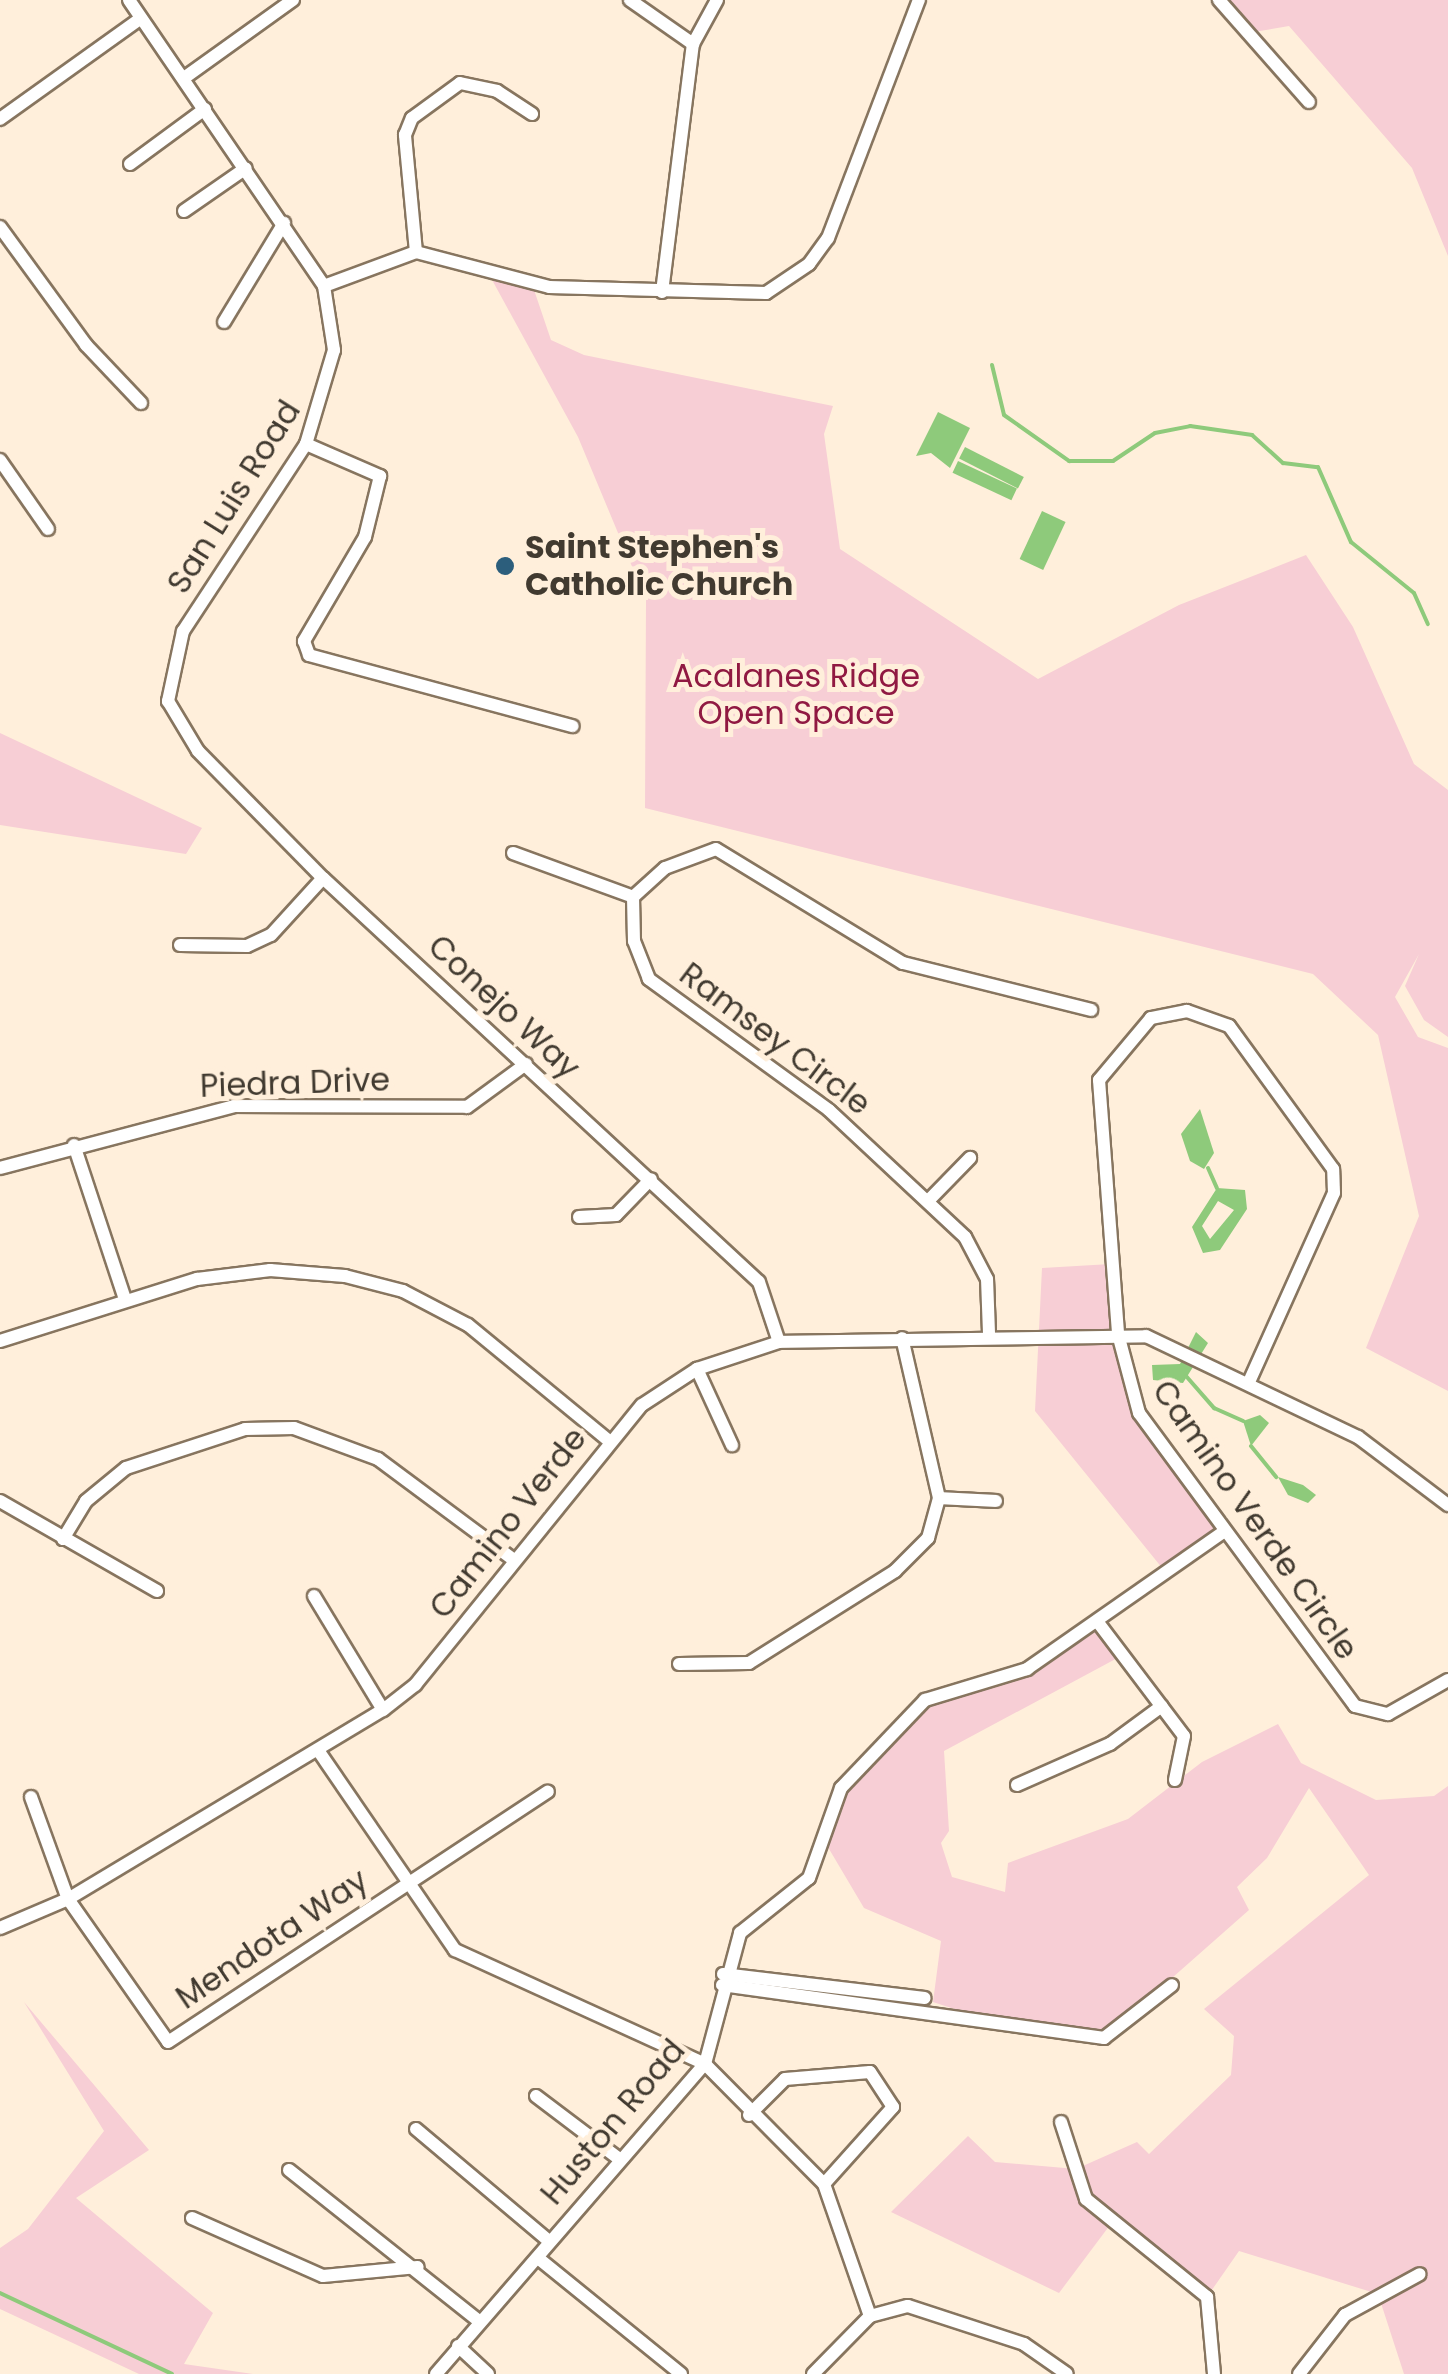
<!DOCTYPE html>
<html>
<head>
<meta charset="utf-8">
<style>
  body { margin:0 }
  #map { position:relative; width:1448px; height:2374px; overflow:hidden; background:#ffefdb; font-family:Poppins,sans-serif }
  div>[style] { position:absolute }
  .green>* { inset:0; background:#f7ced5 }
  .water>* { inset:0; background:#8eca7b; transform-origin:0 0 }
  .stream>* { height:4px; margin:-2px; padding:0 2px; transform-origin:2px; border-radius:2px; background:#8eca7b }
  .roads { filter:drop-shadow(2px 0 #87755f) drop-shadow(-2px 0 #87755f) drop-shadow(0 2px #87755f) drop-shadow(0 -2px #87755f) }
  .minor>* { height:12px; margin:-6px; padding:0 6px; transform-origin:6px; border-radius:6px; background:#fff }
  .dots>* { width:28px; height:28px; translate:-50% -50%; box-sizing:border-box; border:5px solid #ffefdb; border-radius:50% }
  span { translate:-50% -50%; white-space:nowrap; text-align:center; line-height:1.15; -webkit-text-stroke:10px #ffefdb; paint-order:stroke }
  .street-label { font-size:32px; color:#413a30 }
  .poi-label { font-size:32px; color:#413a30; font-weight:700 }
  .left { translate:0 -50%; text-align:left }
  .park-label { font-size:32px; color:#901942 }
</style>
</head>
<body>
<div id="map">
  <div class="green">
    <div style="clip-path:polygon(1219px 0,1448px 0,1448px 256px,1412px 168px,1289px 26px,1254px 32px)"></div>
    <div style="clip-path:polygon(485px 267px,531px 281px,551px 340px,584px 355px,833px 406px,824px 434px,840px 549px,1038px 679px,1179px 605px,1306px 555px,1353px 627px,1414px 764px,1448px 790px,1448px 1037px,1424px 1020px,1405px 986px,1419px 954px,1395px 997px,1418px 1037px,1448px 1048px,1448px 1391px,1366px 1348px,1419px 1216px,1378px 1035px,1313px 974px,645px 808px,646px 600px,578px 437px)"></div>
    <div style="clip-path:polygon(0 733px,202px 828px,186px 854px,0 825px)"></div>
    <div style="clip-path:polygon(1111px 1264px,1139px 1413px,1225px 1531px,1167px 1574px,1035px 1411px,1042px 1268px)"></div>
    <div style="clip-path:polygon(1100px 1625px,1123px 1655px,944px 1751px,949px 1831px,941px 1843px,952px 1877px,1005px 1892px,1008px 1863px,1128px 1819px,1202px 1762px,1278px 1724px,1301px 1763px,1376px 1800px,1434px 1796px,1448px 1786px,1448px 2374px,1404px 2374px,1378px 2294px,1239px 2251px,1207px 2297px,1113px 2221px,1059px 2293px,891px 2212px,968px 2136px,995px 2162px,1076px 2169px,1137px 2142px,1149px 2154px,1231px 2075px,1234px 2036px,1204px 2009px,1369px 1875px,1309px 1788px,1267px 1858px,1237px 1887px,1249px 1910px,1104px 2038px,1027px 2033px,933px 2002px,941px 1941px,864px 1908px,819px 1832px,841px 1788px,925px 1700px,1027px 1669px)"></div>
    <div style="clip-path:polygon(24px 2002px,149px 2150px,76px 2198px,213px 2313px,184px 2364px,253px 2374px,139px 2374px,0 2309px,0 2248px,28px 2229px,104px 2131px)"></div>
  </div>
  <div class="water">
    <div style="clip-path:polygon(938px 412px,970px 428px,950px 468px,931px 453px,916px 456px)"></div>
    <div style="left:965px;top:447px;width:66px;height:13px;rotate:27deg"></div>
    <div style="left:958px;top:461px;width:65px;height:13px;rotate:25deg"></div>
    <div style="left:1042px;top:511px;width:26px;height:53px;rotate:25deg"></div>
    <div style="clip-path:polygon(1200px 1109px,1214px 1153px,1204px 1169px,1190px 1161px,1181px 1134px)"></div>
    <div style="clip-path:polygon(evenodd,1217px 1188px,1245px 1190px,1247px 1209px,1220px 1250px,1203px 1253px,1192px 1227px,1217px 1188px,1218px 1201px,1234px 1210px,1210px 1239px,1202px 1226px,1218px 1201px)"></div>
    <div style="clip-path:polygon(1196px 1332px,1208px 1343px,1183px 1383px,1153px 1380px,1152px 1365px,1180px 1364px)"></div>
    <div style="clip-path:polygon(1260px 1415px,1269px 1423px,1251px 1446px,1243px 1421px)"></div>
    <div style="clip-path:polygon(1278px 1477px,1303px 1485px,1316px 1495px,1308px 1503px,1288px 1495px)"></div>
  </div>
  <div class="stream">
    <div style="left:992px;top:365px;width:51px;rotate:76.5deg"></div>
    <div style="left:1004px;top:415px;width:80px;rotate:35.3deg"></div>
    <div style="left:1069px;top:461px;width:44px"></div>
    <div style="left:1113px;top:461px;width:50px;rotate:-33.7deg"></div>
    <div style="left:1155px;top:433px;width:36px;rotate:-11deg"></div>
    <div style="left:1190px;top:426px;width:63px;rotate:8.3deg"></div>
    <div style="left:1252px;top:435px;width:42px;rotate:42.1deg"></div>
    <div style="left:1283px;top:463px;width:35px;rotate:7deg"></div>
    <div style="left:1318px;top:467px;width:82px;rotate:66.3deg"></div>
    <div style="left:1351px;top:542px;width:81px;rotate:39deg"></div>
    <div style="left:1414px;top:593px;width:34px;rotate:66deg"></div>
    <div style="left:1208px;top:1168px;width:22px;rotate:66deg"></div>
    <div style="left:1186px;top:1376px;width:43px;rotate:48.8deg"></div>
    <div style="left:1214px;top:1408px;width:32px;rotate:24deg"></div>
    <div style="left:1251px;top:1446px;width:40px;rotate:51deg"></div>
    <div style="left:0;top:2293px;width:190px;rotate:25.2deg"></div>
  </div>
  <div class="roads">
    <div class="minor">
      <div style="left:129px;top:0;width:346px;rotate:55.7deg"></div>
      <div style="left:324px;top:286px;width:65px;rotate:81.1deg"></div>
      <div style="left:334px;top:350px;width:98px;rotate:106.6deg"></div>
      <div style="left:306px;top:444px;width:224px;rotate:123.3deg"></div>
      <div style="left:183px;top:631px;width:72px;rotate:102.1deg"></div>
      <div style="left:168px;top:701px;width:58px;rotate:59deg"></div>
      <div style="left:198px;top:751px;width:178px;rotate:45.5deg"></div>
      <div style="left:323px;top:878px;width:594px;rotate:42.82deg"></div>
      <div style="left:759px;top:1282px;width:63px;rotate:71.6deg"></div>
      <div style="left:630px;top:0;width:77px;rotate:34.9deg"></div>
      <div style="left:1219px;top:0;width:136px;rotate:48.6deg"></div>
      <div style="left:184px;top:78px;width:134px;rotate:-35.6deg"></div>
      <div style="left:0;top:119px;width:173px;rotate:-35.6deg"></div>
      <div style="left:130px;top:164px;width:93px;rotate:-36.3deg"></div>
      <div style="left:184px;top:211px;width:75px;rotate:-34.7deg"></div>
      <div style="left:0;top:227px;width:146px;rotate:53.9deg"></div>
      <div style="left:86px;top:345px;width:80px;rotate:46.5deg"></div>
      <div style="left:416px;top:252px;width:118px;rotate:-95.4deg"></div>
      <div style="left:405px;top:135px;width:18px;rotate:-68deg"></div>
      <div style="left:412px;top:118px;width:59px;rotate:-36.1deg"></div>
      <div style="left:460px;top:83px;width:38px;rotate:12deg"></div>
      <div style="left:497px;top:91px;width:42px;rotate:33.3deg"></div>
      <div style="left:324px;top:286px;width:98px;rotate:-20.3deg"></div>
      <div style="left:416px;top:252px;width:138px;rotate:14.7deg"></div>
      <div style="left:549px;top:287px;width:217px;rotate:1.6deg"></div>
      <div style="left:766px;top:293px;width:52px;rotate:-34deg"></div>
      <div style="left:809px;top:264px;width:32px;rotate:-54deg"></div>
      <div style="left:828px;top:238px;width:255px;rotate:-69.1deg"></div>
      <div style="left:662px;top:292px;width:250px;rotate:-82.9deg"></div>
      <div style="left:693px;top:44px;width:50px;rotate:-61.4deg"></div>
      <div style="left:224px;top:322px;width:116px;rotate:-58.8deg"></div>
      <div style="left:306px;top:444px;width:81px;rotate:23.4deg"></div>
      <div style="left:380px;top:476px;width:63px;rotate:103.8deg"></div>
      <div style="left:365px;top:537px;width:121px;rotate:120.4deg"></div>
      <div style="left:304px;top:641px;width:15px;rotate:70deg"></div>
      <div style="left:309px;top:655px;width:273px;rotate:15.1deg"></div>
      <div style="left:0;top:460px;width:84px;rotate:55.2deg"></div>
      <div style="left:513px;top:853px;width:128px;rotate:20.1deg"></div>
      <div style="left:180px;top:945px;width:67px;rotate:0.9deg"></div>
      <div style="left:247px;top:946px;width:26px;rotate:-25deg"></div>
      <div style="left:271px;top:935px;width:77px;rotate:-47.6deg"></div>
      <div style="left:74px;top:1145px;width:162px;rotate:71.7deg"></div>
      <div style="left:0;top:1168px;width:242px;rotate:-14.8deg"></div>
      <div style="left:234px;top:1106px;width:233px;rotate:0.2deg"></div>
      <div style="left:467px;top:1107px;width:73px;rotate:-36.1deg"></div>
      <div style="left:929px;top:1200px;width:59px;rotate:-45.7deg"></div>
      <div style="left:579px;top:1217px;width:37px;rotate:-3deg"></div>
      <div style="left:616px;top:1215px;width:50px;rotate:-45.8deg"></div>
      <div style="left:989px;top:1333px;width:54px;rotate:-92.1deg"></div>
      <div style="left:987px;top:1279px;width:47px;rotate:-117.6deg"></div>
      <div style="left:965px;top:1237px;width:186px;rotate:-137deg"></div>
      <div style="left:829px;top:1110px;width:223px;rotate:-144deg"></div>
      <div style="left:649px;top:979px;width:41px;rotate:-111.5deg"></div>
      <div style="left:634px;top:941px;width:44px;rotate:-91.3deg"></div>
      <div style="left:633px;top:897px;width:43px;rotate:-42.2deg"></div>
      <div style="left:665px;top:868px;width:54px;rotate:-20.4deg"></div>
      <div style="left:716px;top:849px;width:219px;rotate:31.4deg"></div>
      <div style="left:903px;top:963px;width:194px;rotate:14deg"></div>
      <div style="left:0;top:1341px;width:207px;rotate:-17.5deg"></div>
      <div style="left:197px;top:1279px;width:74px;rotate:-7deg"></div>
      <div style="left:270px;top:1270px;width:75px;rotate:4.6deg"></div>
      <div style="left:345px;top:1276px;width:60px;rotate:14.5deg"></div>
      <div style="left:403px;top:1291px;width:73px;rotate:27.6deg"></div>
      <div style="left:468px;top:1325px;width:180px;rotate:39.4deg"></div>
      <div style="left:697px;top:1369px;width:84px;rotate:65.3deg"></div>
      <div style="left:1249px;top:1382px;width:207px;rotate:-65.8deg"></div>
      <div style="left:1334px;top:1193px;width:24px;rotate:-92deg"></div>
      <div style="left:1333px;top:1169px;width:177px;rotate:-126deg"></div>
      <div style="left:1229px;top:1026px;width:45px;rotate:-160.3deg"></div>
      <div style="left:1187px;top:1011px;width:37px;rotate:169deg"></div>
      <div style="left:1151px;top:1018px;width:81px;rotate:130deg"></div>
      <div style="left:1099px;top:1080px;width:255px;rotate:85.7deg"></div>
      <div style="left:1118px;top:1334px;width:82px;rotate:75.1deg"></div>
      <div style="left:1139px;top:1413px;width:364px;rotate:53.6deg"></div>
      <div style="left:1355px;top:1706px;width:34px;rotate:14deg"></div>
      <div style="left:1388px;top:1714px;width:69px;rotate:-29.5deg"></div>
      <div style="left:939px;top:1498px;width:57px;rotate:3deg"></div>
      <div style="left:0;top:1501px;width:181px;rotate:29.8deg"></div>
      <div style="left:63px;top:1539px;width:44px;rotate:-58.8deg"></div>
      <div style="left:86px;top:1501px;width:52px;rotate:-39.5deg"></div>
      <div style="left:126px;top:1468px;width:125px;rotate:-18.1deg"></div>
      <div style="left:245px;top:1429px;width:49px;rotate:-1.2deg"></div>
      <div style="left:294px;top:1428px;width:90px;rotate:20.3deg"></div>
      <div style="left:378px;top:1459px;width:169px;rotate:36.6deg"></div>
      <div style="left:314px;top:1596px;width:133px;rotate:58.8deg"></div>
      <div style="left:1100px;top:1625px;width:139px;rotate:52.9deg"></div>
      <div style="left:1184px;top:1736px;width:45px;rotate:101.6deg"></div>
      <div style="left:679px;top:1664px;width:70px;rotate:-0.8deg"></div>
      <div style="left:749px;top:1663px;width:173px;rotate:-32.2deg"></div>
      <div style="left:895px;top:1571px;width:47px;rotate:-45deg"></div>
      <div style="left:928px;top:1538px;width:41px;rotate:-74.6deg"></div>
      <div style="left:939px;top:1498px;width:164px;rotate:-103deg"></div>
      <div style="left:320px;top:1753px;width:239px;rotate:55.6deg"></div>
      <div style="left:455px;top:1950px;width:275px;rotate:24.5deg"></div>
      <div style="left:705px;top:2064px;width:169px;rotate:45.2deg"></div>
      <div style="left:824px;top:2184px;width:140px;rotate:70.8deg"></div>
      <div style="left:870px;top:2316px;width:39px;rotate:-15deg"></div>
      <div style="left:908px;top:2306px;width:122px;rotate:18.1deg"></div>
      <div style="left:1024px;top:2344px;width:52px;rotate:34.9deg"></div>
      <div style="left:1017px;top:1785px;width:102px;rotate:-23.8deg"></div>
      <div style="left:1110px;top:1744px;width:64px;rotate:-36.2deg"></div>
      <div style="left:31px;top:1797px;width:109px;rotate:70.1deg"></div>
      <div style="left:68px;top:1899px;width:174px;rotate:55deg"></div>
      <div style="left:168px;top:2042px;width:455px;rotate:-33.4deg"></div>
      <div style="left:0;top:1928px;width:74px;rotate:-23.1deg"></div>
      <div style="left:68px;top:1899px;width:367px;rotate:-31deg"></div>
      <div style="left:383px;top:1710px;width:41px;rotate:-38deg"></div>
      <div style="left:415px;top:1685px;width:360px;rotate:-51deg"></div>
      <div style="left:642px;top:1405px;width:66px;rotate:-33.2deg"></div>
      <div style="left:697px;top:1369px;width:86px;rotate:-18.2deg"></div>
      <div style="left:779px;top:1342px;width:367px;rotate:-0.9deg"></div>
      <div style="left:1146px;top:1336px;width:235px;rotate:25.5deg"></div>
      <div style="left:1358px;top:1437px;width:113px;rotate:37.1deg"></div>
      <div style="left:723px;top:1974px;width:203px;rotate:6.8deg"></div>
      <div style="left:722px;top:1985px;width:386px;rotate:7.9deg"></div>
      <div style="left:1104px;top:2038px;width:86px;rotate:-37.9deg"></div>
      <div style="left:536px;top:2096px;width:103px;rotate:37.1deg"></div>
      <div style="left:749px;top:2115px;width:51px;rotate:-45deg"></div>
      <div style="left:785px;top:2079px;width:85px;rotate:-4.7deg"></div>
      <div style="left:870px;top:2072px;width:42px;rotate:56.7deg"></div>
      <div style="left:893px;top:2107px;width:103px;rotate:131.9deg"></div>
      <div style="left:1061px;top:2122px;width:81px;rotate:72deg"></div>
      <div style="left:1086px;top:2199px;width:156px;rotate:39deg"></div>
      <div style="left:1207px;top:2297px;width:77px;rotate:84.8deg"></div>
      <div style="left:416px;top:2129px;width:174px;rotate:40.1deg"></div>
      <div style="left:289px;top:2170px;width:243px;rotate:38.5deg"></div>
      <div style="left:192px;top:2218px;width:143px;rotate:23.9deg"></div>
      <div style="left:323px;top:2276px;width:95px;rotate:-5.4deg"></div>
      <div style="left:538px;top:2258px;width:184px;rotate:39deg"></div>
      <div style="left:458px;top:2346px;width:41px;rotate:43deg"></div>
      <div style="left:436px;top:2374px;width:410px;rotate:-49.1deg"></div>
      <div style="left:705px;top:2064px;width:136px;rotate:-75deg"></div>
      <div style="left:740px;top:1933px;width:88px;rotate:-38.6deg"></div>
      <div style="left:809px;top:1878px;width:96px;rotate:-70.4deg"></div>
      <div style="left:841px;top:1788px;width:122px;rotate:-46.3deg"></div>
      <div style="left:925px;top:1700px;width:107px;rotate:-16.9deg"></div>
      <div style="left:1027px;top:1669px;width:241px;rotate:-34.9deg"></div>
      <div style="left:813px;top:2374px;width:81px;rotate:-45.5deg"></div>
      <div style="left:1299px;top:2374px;width:75px;rotate:-52.1deg"></div>
      <div style="left:1345px;top:2315px;width:85px;rotate:-28.7deg"></div>
    </div>
  </div>
  <div class="dots">
    <div style="left:505px;top:566px;background:#2c5e7c"></div>
  </div>
  <div class="street-label">
    <span style="left:234px;top:497px;rotate:-58deg">San Luis Road</span>
    <span style="left:504px;top:1007px;rotate:43deg">Conejo Way</span>
    <span style="left:775px;top:1039px;rotate:37deg">Ramsey Circle</span>
    <span style="left:295px;top:1083px;rotate:-2deg">Piedra Drive</span>
    <span style="left:1255px;top:1520px;rotate:55deg">Camino Verde Circle</span>
    <span style="left:508px;top:1523px;rotate:-52deg">Camino Verde</span>
    <span style="left:272px;top:1939px;rotate:-34deg">Mendota Way</span>
    <span style="left:613px;top:2122px;rotate:-50deg">Huston Road</span>
  </div>
  <div class="poi-label">
    <span class="left" style="left:525px;top:566px">Saint Stephen's<br>Catholic Church</span>
  </div>
  <div class="park-label">
    <span style="left:796px;top:695px">Acalanes Ridge<br>Open Space</span>
  </div>
</div>
</body>
</html>
